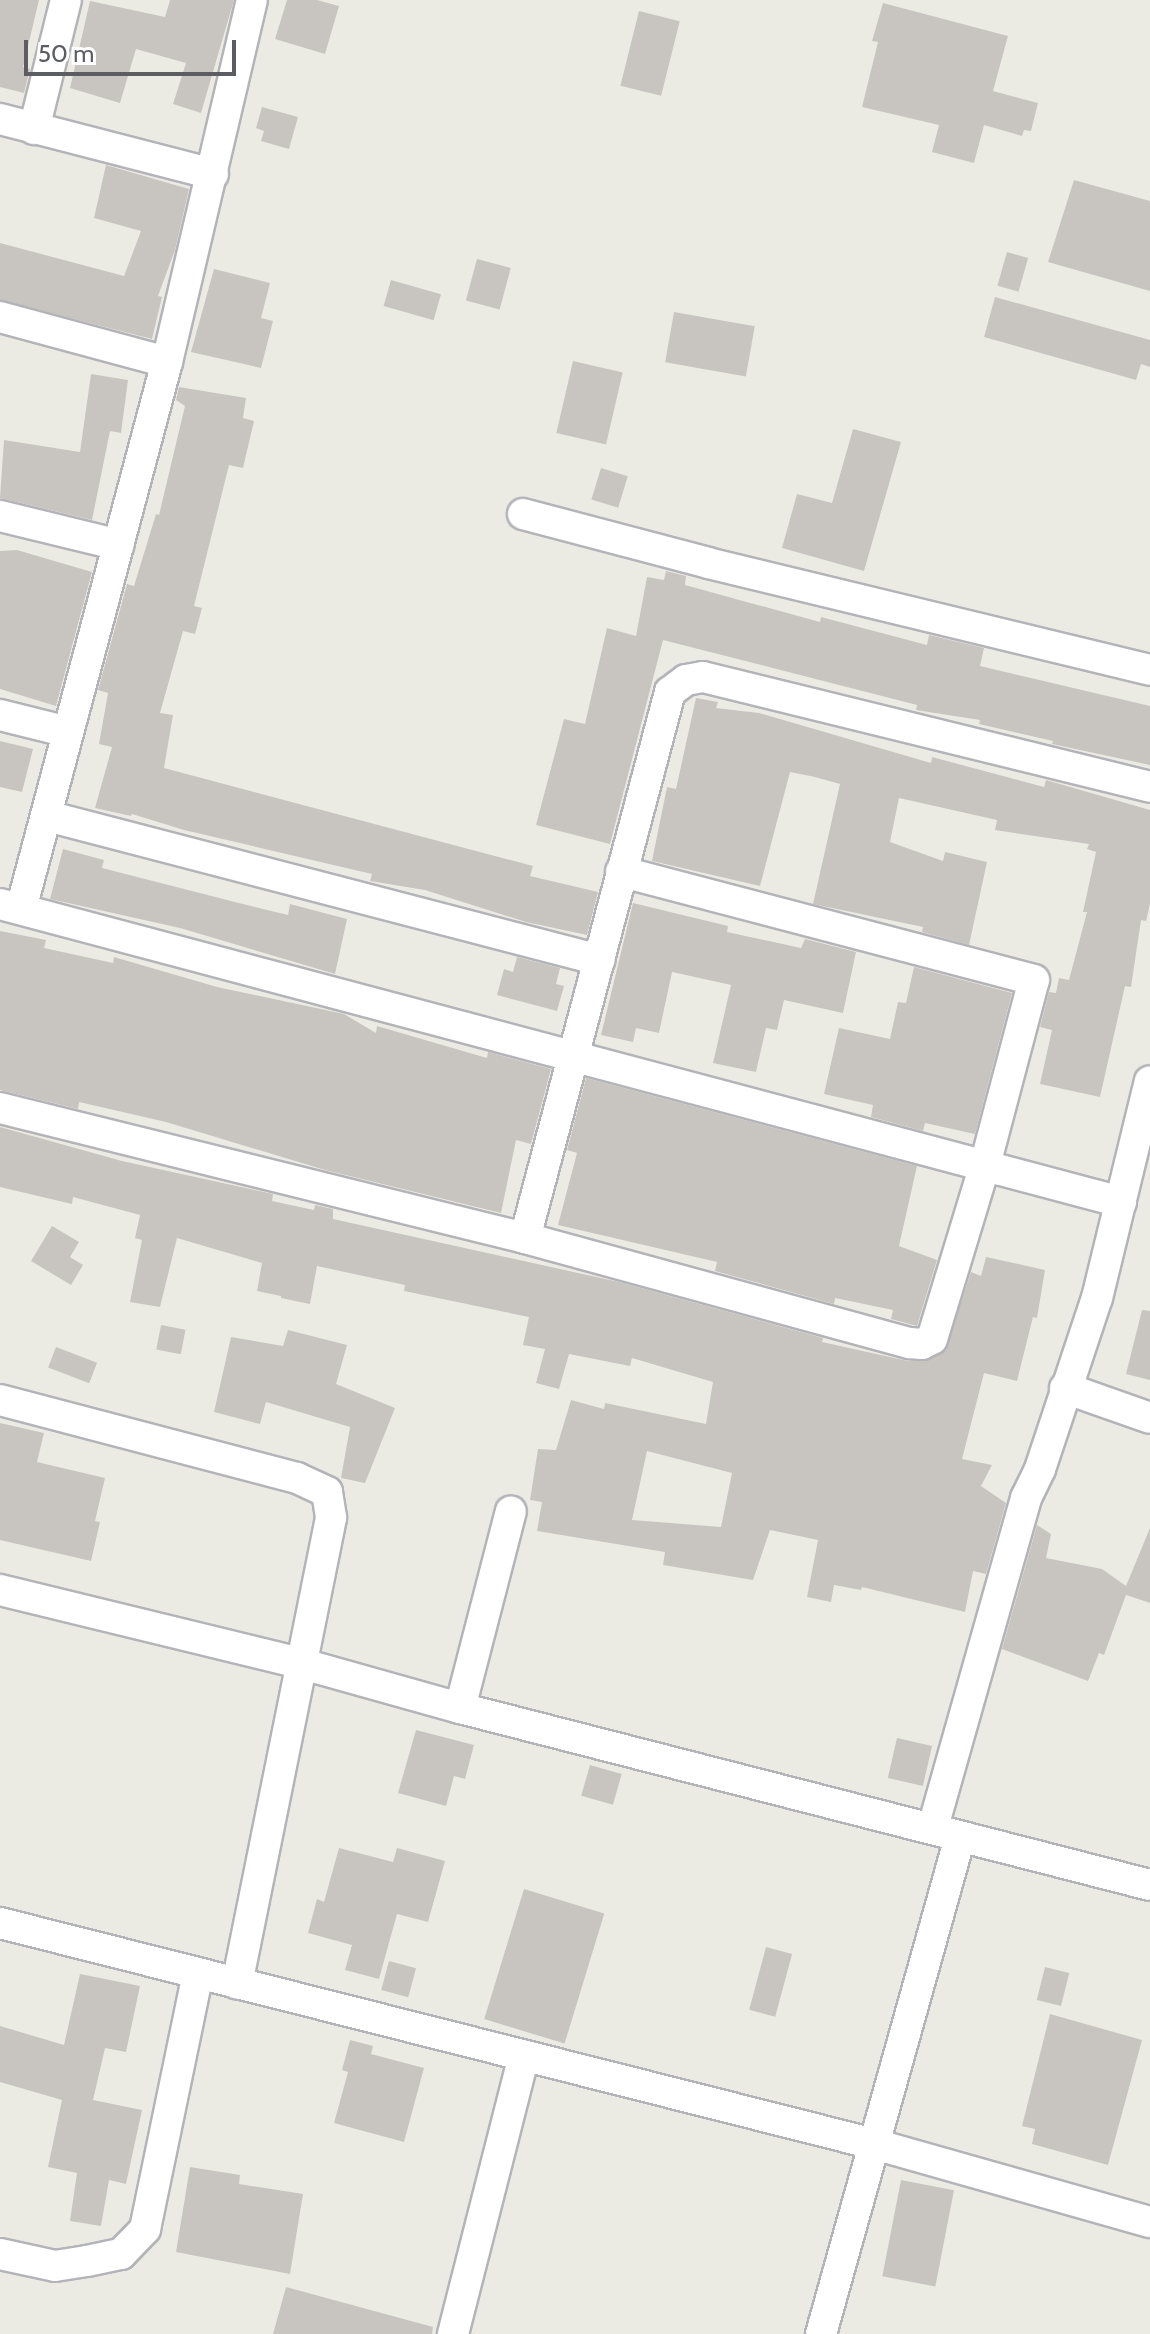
<!DOCTYPE html>
<html>
<head>
<meta charset="utf-8">
<style>
  body { margin:0 }
  #map { position:relative; width:1150px; height:2334px; overflow:hidden; background:#ecebe3; font-family:Cabin,sans-serif }
  div>[style] { position:absolute }
  .building>* { inset:0; background:#c8c5c0; transform-origin:0 0 }
  .roads { filter:drop-shadow(2px 0 #b3b4b9) drop-shadow(-2px 0 #b3b4b9) drop-shadow(0 2px #b3b4b9) drop-shadow(0 -2px #b3b4b9) }
  .minor>* { height:30px; margin:-15px; padding:0 15px; transform-origin:15px; border-radius:15px; background:#fff }
  span { translate:-50% -50%; white-space:nowrap; text-align:center; line-height:1.15; -webkit-text-stroke:7px #fff; paint-order:stroke }
  .scale { position:absolute; left:24px; top:40px; width:212px; height:36px; box-sizing:border-box; border:4px solid #5b5d62; border-top:0; padding-left:10px; font-size:24px; line-height:28px; white-space:nowrap; color:#5b5d62; -webkit-text-stroke:6px #fff; paint-order:stroke }
</style>
</head>
<body>
<div id="map">
  <div class="building">
    <div style="clip-path:polygon(0 0,39px 0,23px 67px,30px 69px,24px 93px,0 87px)"></div>
    <div style="clip-path:polygon(170px 0,234px 0,201px 113px,173px 104px,186px 63px,136px 49px,120px 103px,70px 88px,90px 1px,165px 17px)"></div>
    <div style="clip-path:polygon(287px 0,317px 0,339px 6px,325px 54px,275px 39px)"></div>
    <div style="clip-path:polygon(883px 3px,1008px 36px,993px 91px,1038px 103px,1031px 131px,1024px 130px,1022px 136px,984px 125px,974px 163px,932px 152px,939px 125px,862px 107px,878px 42px,872px 41px)"></div>
    <div style="left:639px;top:11px;width:42px;height:77px;rotate:14deg"></div>
    <div style="clip-path:polygon(262px 107px,298px 117px,289px 149px,261px 141px,264px 131px,256px 128px)"></div>
    <div style="clip-path:polygon(106px 165px,189px 189px,175px 250px,158px 296px,162px 297px,152px 339px,0 300px,0 243px,124px 276px,141px 231px,94px 218px)"></div>
    <div style="clip-path:polygon(1074px 180px,1150px 201px,1150px 291px,1048px 262px)"></div>
    <div style="left:1007px;top:252px;width:22px;height:35px;rotate:16deg"></div>
    <div style="left:477px;top:259px;width:35px;height:43px;rotate:15deg"></div>
    <div style="clip-path:polygon(214px 269px,270px 283px,261px 318px,273px 321px,261px 368px,191px 352px)"></div>
    <div style="left:391px;top:280px;width:52px;height:27px;rotate:16deg"></div>
    <div style="clip-path:polygon(995px 297px,1150px 340px,1150px 367px,1141px 364px,1136px 380px,984px 337px)"></div>
    <div style="left:674px;top:312px;width:82px;height:51px;rotate:10deg"></div>
    <div style="left:573px;top:361px;width:51px;height:74px;rotate:13deg"></div>
    <div style="clip-path:polygon(91px 374px,128px 380px,121px 433px,110px 431px,92px 520px,0 498px,4px 440px,80px 452px)"></div>
    <div style="clip-path:polygon(179px 387px,246px 398px,243px 418px,254px 421px,243px 468px,229px 465px,194px 606px,202px 608px,195px 634px,183px 631px,160px 713px,173px 715px,164px 768px,533px 866px,530px 876px,598px 892px,587px 935px,526px 922px,425px 890px,370px 881px,372px 874px,184px 830px,132px 814px,131px 816px,95px 808px,112px 747px,99px 744px,108px 693px,98px 690px,127px 584px,134px 586px,156px 514px,159px 515px,185px 406px,176px 400px)"></div>
    <div style="clip-path:polygon(853px 429px,901px 442px,864px 571px,782px 548px,797px 494px,832px 503px)"></div>
    <div style="left:601px;top:468px;width:28px;height:33px;rotate:17deg"></div>
    <div style="clip-path:polygon(17px 550px,92px 572px,56px 706px,0 689px,0 551px)"></div>
    <div style="clip-path:polygon(666px 571px,686px 576px,685px 585px,820px 622px,821px 617px,927px 645px,929px 635px,984px 648px,980px 666px,1150px 706px,1150px 765px,1052px 744px,1053px 741px,979px 724px,980px 720px,916px 710px,917px 705px,663px 640px,610px 844px,536px 825px,564px 719px,585px 724px,607px 628px,636px 636px,647px 577px,664px 580px)"></div>
    <div style="clip-path:polygon(696px 698px,718px 702px,716px 708px,759px 713px,931px 763px,932px 757px,1044px 787px,1046px 780px,1150px 810px,1150px 904px,1146px 921px,1141px 920px,1131px 987px,1125px 986px,1100px 1097px,1040px 1084px,1052px 1030px,1040px 1027px,1049px 992px,1056px 993px,1059px 978px,1069px 980px,1087px 912px,1083px 912px,1096px 852px,1087px 849px,1089px 844px,995px 830px,997px 820px,899px 798px,890px 842px,943px 861px,945px 852px,987px 862px,969px 945px,922px 932px,923px 927px,813px 904px,840px 784px,815px 777px,790px 772px,760px 886px,652px 861px,667px 787px,676px 789px)"></div>
    <div style="clip-path:polygon(0 741px,33px 749px,22px 792px,0 787px)"></div>
    <div style="clip-path:polygon(63px 849px,104px 860px,102px 868px,235px 902px,288px 915px,290px 904px,347px 919px,335px 974px,180px 928px,50px 899px)"></div>
    <div style="clip-path:polygon(633px 903px,728px 926px,727px 932px,801px 948px,805px 939px,856px 952px,843px 1013px,784px 1000px,777px 1030px,766px 1028px,756px 1072px,713px 1063px,731px 985px,672px 972px,659px 1033px,636px 1028px,633px 1042px,601px 1035px)"></div>
    <div style="clip-path:polygon(0 931px,46px 940px,44px 948px,113px 963px,114px 957px,217px 987px,344px 1014px,376px 1033px,377px 1026px,487px 1058px,488px 1052px,551px 1069px,531px 1144px,516px 1140px,501px 1213px,325px 1170px,166px 1122px,79px 1102px,78px 1109px,0 1090px)"></div>
    <div style="clip-path:polygon(517px 957px,560px 968px,556px 984px,564px 986px,557px 1011px,497px 995px,504px 969px,513px 972px)"></div>
    <div style="clip-path:polygon(914px 967px,1012px 993px,975px 1134px,925px 1123px,923px 1131px,871px 1117px,873px 1105px,824px 1094px,839px 1028px,890px 1039px,898px 1002px,906px 1003px)"></div>
    <div style="clip-path:polygon(586px 1078px,917px 1166px,899px 1246px,937px 1260px,917px 1326px,891px 1319px,893px 1310px,835px 1298px,834px 1304px,715px 1271px,717px 1262px,558px 1225px,577px 1153px,567px 1150px)"></div>
    <div style="clip-path:polygon(evenodd,0 1127px,122px 1161px,273px 1194px,272px 1201px,314px 1210px,315px 1205px,333px 1209px,333px 1219px,619px 1282px,823px 1338px,822px 1342px,908px 1361px,929px 1360px,946px 1350px,971px 1272px,981px 1276px,986px 1257px,1045px 1270px,1037px 1318px,1033px 1317px,1017px 1381px,984px 1373px,962px 1459px,992px 1465px,981px 1486px,1006px 1503px,986px 1574px,973px 1571px,965px 1612px,862px 1587px,861px 1590px,834px 1585px,831px 1602px,807px 1597px,818px 1540px,770px 1530px,753px 1580px,663px 1565px,665px 1552px,537px 1531px,542px 1502px,530px 1500px,538px 1449px,556px 1450px,571px 1400px,604px 1409px,605px 1403px,706px 1424px,713px 1382px,632px 1358px,630px 1366px,569px 1354px,559px 1389px,536px 1383px,545px 1349px,523px 1345px,529px 1317px,404px 1291px,405px 1285px,317px 1266px,310px 1304px,281px 1298px,281px 1296px,257px 1291px,262px 1263px,177px 1238px,160px 1307px,130px 1302px,142px 1240px,135px 1238px,140px 1215px,73px 1197px,72px 1204px,0 1187px,0 1127px,647px 1451px,732px 1473px,721px 1527px,632px 1520px,647px 1451px)"></div>
    <div style="clip-path:polygon(52px 1226px,79px 1242px,70px 1257px,83px 1265px,71px 1285px,31px 1261px)"></div>
    <div style="clip-path:polygon(1142px 1310px,1150px 1311px,1150px 1380px,1126px 1374px)"></div>
    <div style="left:161px;top:1325px;width:25px;height:25px;rotate:11deg"></div>
    <div style="clip-path:polygon(288px 1330px,347px 1345px,336px 1384px,395px 1408px,365px 1483px,341px 1478px,350px 1427px,266px 1402px,260px 1424px,214px 1412px,231px 1337px,283px 1346px)"></div>
    <div style="left:56px;top:1347px;width:44px;height:22px;rotate:21deg"></div>
    <div style="clip-path:polygon(0 1423px,44px 1433px,37px 1462px,105px 1478px,95px 1521px,100px 1522px,91px 1561px,0 1540px)"></div>
    <div style="clip-path:polygon(1037px 1525px,1051px 1534px,1046px 1558px,1102px 1569px,1126px 1586px,1150px 1528px,1150px 1603px,1126px 1595px,1104px 1655px,1099px 1653px,1088px 1681px,1002px 1649px)"></div>
    <div style="clip-path:polygon(416px 1730px,474px 1745px,465px 1779px,454px 1776px,446px 1806px,398px 1793px)"></div>
    <div style="left:897px;top:1738px;width:36px;height:41px;rotate:13deg"></div>
    <div style="left:590px;top:1765px;width:33px;height:32px;rotate:16deg"></div>
    <div style="clip-path:polygon(339px 1848px,393px 1862px,397px 1848px,445px 1861px,428px 1922px,397px 1914px,379px 1979px,345px 1970px,352px 1945px,308px 1933px,317px 1899px,324px 1902px)"></div>
    <div style="left:524px;top:1889px;width:84px;height:136px;rotate:17deg"></div>
    <div style="left:766px;top:1947px;width:27px;height:65px;rotate:15deg"></div>
    <div style="left:389px;top:1961px;width:28px;height:30px;rotate:15deg"></div>
    <div style="left:1045px;top:1967px;width:25px;height:34px;rotate:14deg"></div>
    <div style="clip-path:polygon(80px 1974px,140px 1986px,126px 2052px,105px 2048px,93px 2100px,142px 2110px,126px 2184px,109px 2180px,101px 2226px,70px 2221px,77px 2173px,48px 2167px,62px 2100px,0 2082px,0 2026px,64px 2045px)"></div>
    <div style="clip-path:polygon(1050px 2014px,1142px 2040px,1108px 2165px,1032px 2144px,1035px 2129px,1022px 2126px)"></div>
    <div style="clip-path:polygon(350px 2040px,373px 2046px,371px 2054px,424px 2068px,404px 2142px,334px 2123px,348px 2072px,342px 2070px)"></div>
    <div style="clip-path:polygon(190px 2167px,240px 2175px,239px 2184px,303px 2194px,290px 2274px,176px 2252px)"></div>
    <div style="left:901px;top:2180px;width:54px;height:98px;rotate:11deg"></div>
    <div style="clip-path:polygon(286px 2287px,433px 2327px,432px 2334px,273px 2334px)"></div>
  </div>
  <div class="roads">
    <div class="minor">
      <div style="left:0;top:119px;width:220px;rotate:14.5deg"></div>
      <div style="left:34px;top:129px;width:133px;rotate:-76.1deg"></div>
      <div style="left:0;top:317px;width:173px;rotate:15.1deg"></div>
      <div style="left:523px;top:514px;width:191px;rotate:14.8deg"></div>
      <div style="left:708px;top:563px;width:455px;rotate:13.6deg"></div>
      <div style="left:0;top:516px;width:122px;rotate:13.7deg"></div>
      <div style="left:0;top:715px;width:70px;rotate:14deg"></div>
      <div style="left:47px;top:816px;width:571px;rotate:14.6deg"></div>
      <div style="left:0;top:904px;width:1160px;rotate:14.89deg"></div>
      <div style="left:21px;top:909px;width:566px;rotate:-75.06deg"></div>
      <div style="left:167px;top:362px;width:372px;rotate:-76.8deg"></div>
      <div style="left:0;top:1108px;width:541px;rotate:13.91deg"></div>
      <div style="left:525px;top:1238px;width:399px;rotate:15.3deg"></div>
      <div style="left:910px;top:1343px;width:12px;rotate:5deg"></div>
      <div style="left:922px;top:1344px;width:11px;rotate:-27deg"></div>
      <div style="left:932px;top:1339px;width:182px;rotate:-73.1deg"></div>
      <div style="left:985px;top:1165px;width:191px;rotate:-75.2deg"></div>
      <div style="left:1034px;top:980px;width:427px;rotate:-165.3deg"></div>
      <div style="left:525px;top:1238px;width:565px;rotate:-75.13deg"></div>
      <div style="left:670px;top:692px;width:20px;rotate:-37deg"></div>
      <div style="left:686px;top:680px;width:17px;rotate:-10deg"></div>
      <div style="left:703px;top:677px;width:460px;rotate:13.8deg"></div>
      <div style="left:1065px;top:1388px;width:90px;rotate:19.4deg"></div>
      <div style="left:0;top:1400px;width:307px;rotate:14.7deg"></div>
      <div style="left:297px;top:1478px;width:33px;rotate:25deg"></div>
      <div style="left:327px;top:1492px;width:26px;rotate:81deg"></div>
      <div style="left:331px;top:1518px;width:475px;rotate:101.4deg"></div>
      <div style="left:0;top:1590px;width:312px;rotate:13.7deg"></div>
      <div style="left:303px;top:1664px;width:163px;rotate:15.7deg"></div>
      <div style="left:460px;top:1708px;width:712px;rotate:14.39deg"></div>
      <div style="left:460px;top:1708px;width:203px;rotate:-75.5deg"></div>
      <div style="left:933px;top:1827px;width:342px;rotate:-74.2deg"></div>
      <div style="left:1026px;top:1498px;width:32px;rotate:-64deg"></div>
      <div style="left:1040px;top:1469px;width:180px;rotate:-71.6deg"></div>
      <div style="left:1097px;top:1298px;width:223px;rotate:-76.3deg"></div>
      <div style="left:0;top:1923px;width:902px;rotate:14.19deg"></div>
      <div style="left:874px;top:2144px;width:287px;rotate:15.8deg"></div>
      <div style="left:0;top:2254px;width:56px;rotate:12.3deg"></div>
      <div style="left:55px;top:2266px;width:32px;rotate:-9deg"></div>
      <div style="left:87px;top:2261px;width:35px;rotate:-12deg"></div>
      <div style="left:121px;top:2254px;width:35px;rotate:-46deg"></div>
      <div style="left:145px;top:2229px;width:261px;rotate:-78.3deg"></div>
      <div style="left:453px;top:2334px;width:287px;rotate:-75.7deg"></div>
      <div style="left:821px;top:2334px;width:516px;rotate:-74.37deg"></div>
    </div>
  </div>
  <div class="scale">50 m</div>
</div>
</body>
</html>
